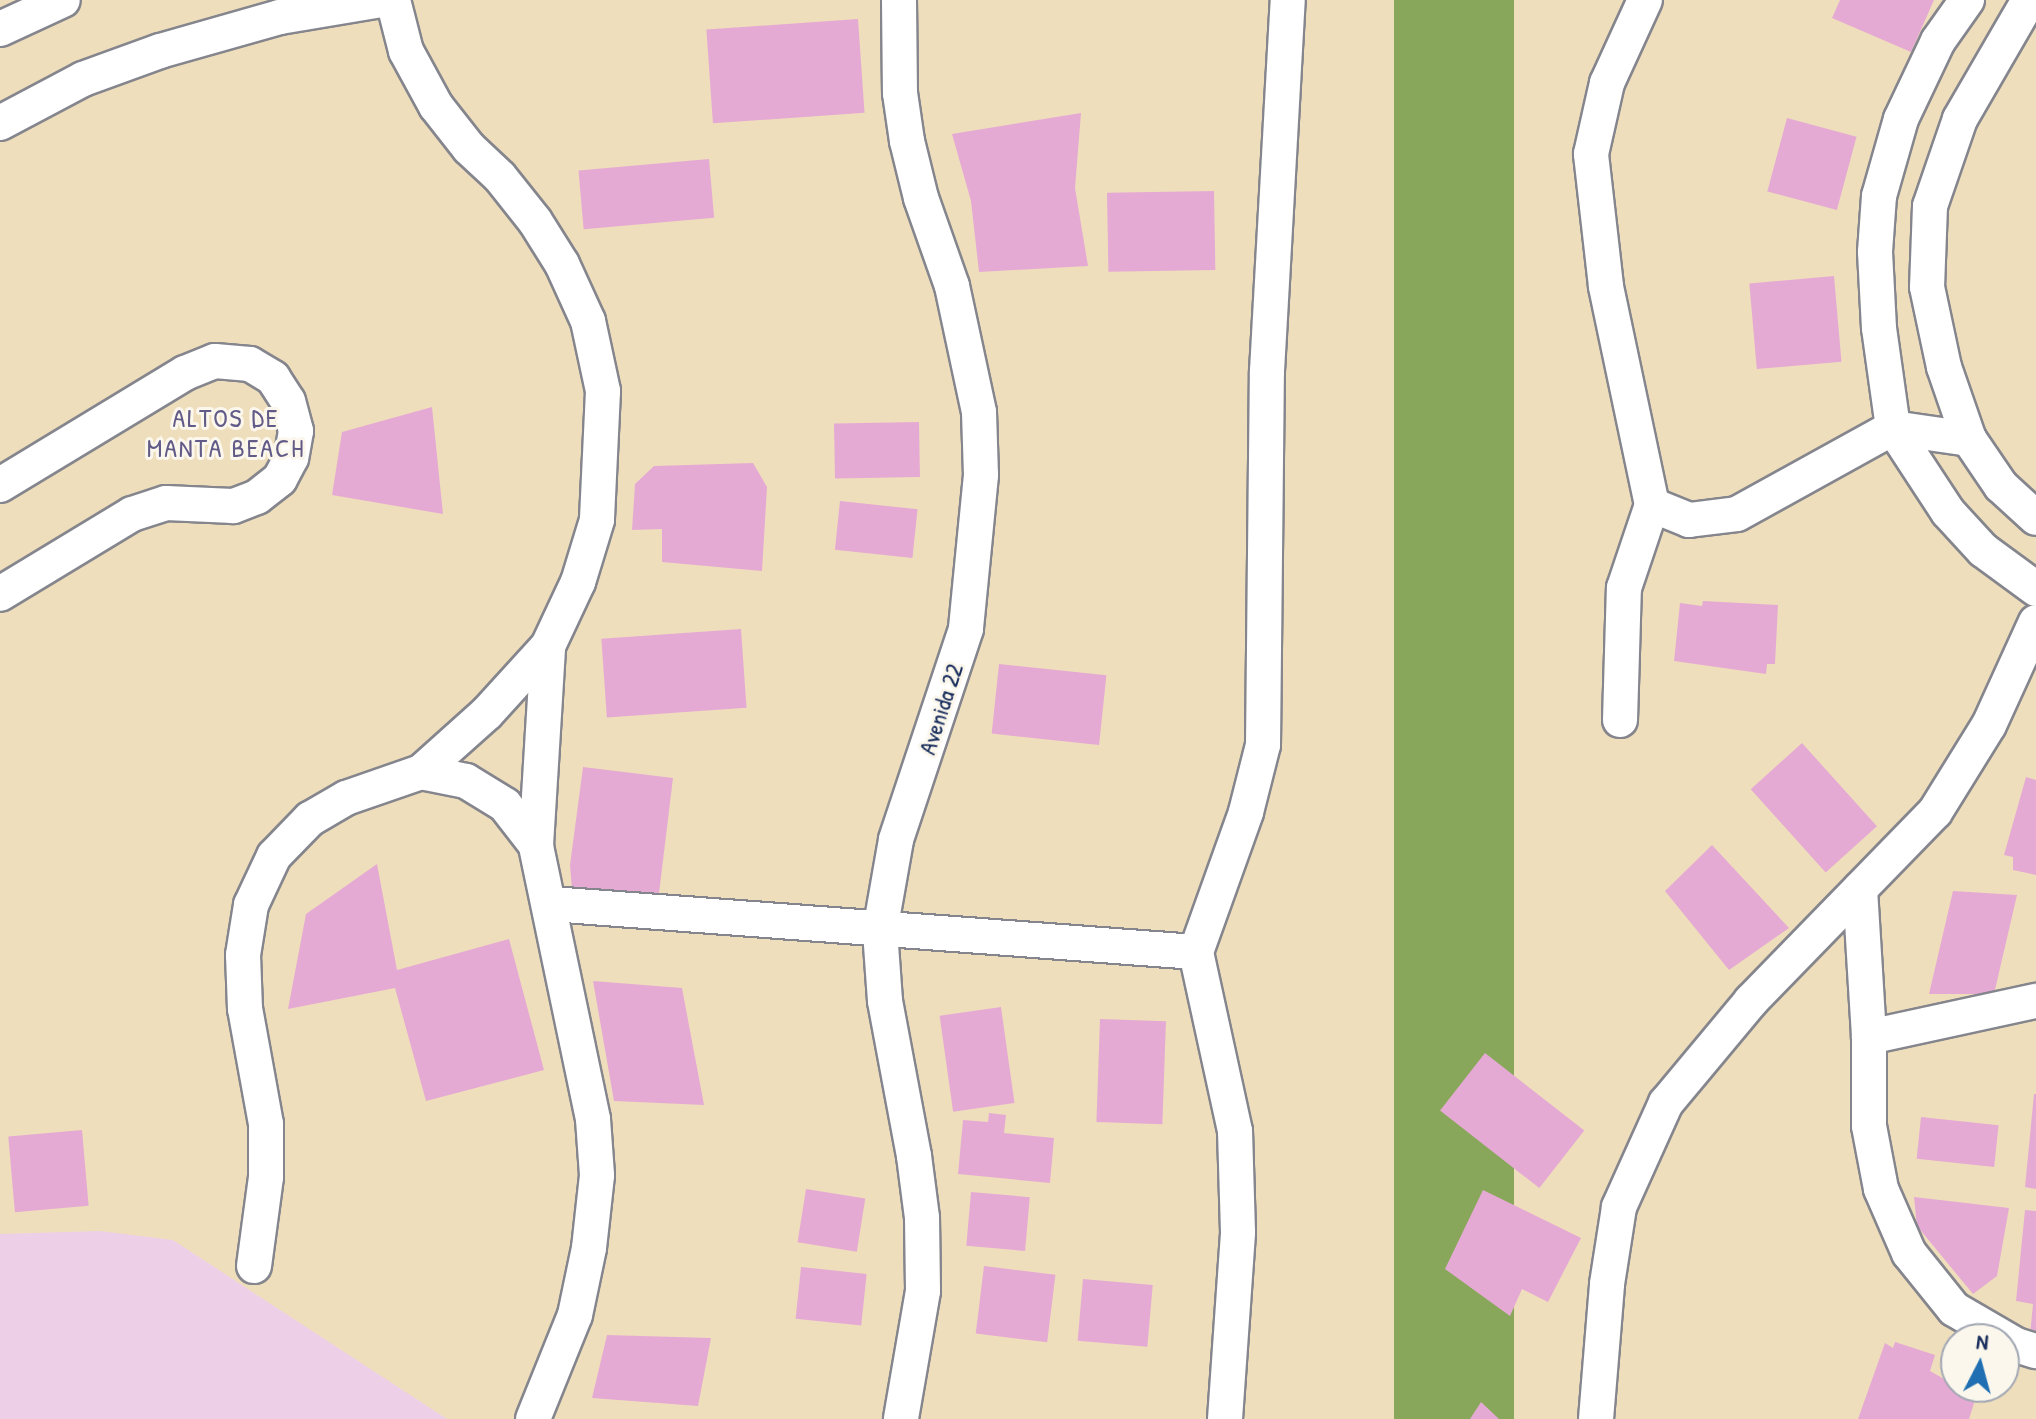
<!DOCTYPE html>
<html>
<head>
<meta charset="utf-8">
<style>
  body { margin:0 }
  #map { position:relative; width:2036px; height:1419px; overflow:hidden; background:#efdebc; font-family:"Patrick Hand",sans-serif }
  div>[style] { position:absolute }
  .built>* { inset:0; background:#edd0e8 }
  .forest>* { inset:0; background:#89a75b; transform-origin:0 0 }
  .building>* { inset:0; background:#e5aad3; transform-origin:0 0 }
  .roads { filter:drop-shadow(2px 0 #85868d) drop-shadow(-2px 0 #85868d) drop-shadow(0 2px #85868d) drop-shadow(0 -2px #85868d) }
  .minor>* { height:34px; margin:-17px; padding:0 17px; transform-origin:17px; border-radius:17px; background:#fff }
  span { translate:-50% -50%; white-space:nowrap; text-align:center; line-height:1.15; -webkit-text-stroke:6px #fbf7ec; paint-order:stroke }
  .street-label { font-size:24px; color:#1b2f5e }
  .neighbourhood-label { font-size:26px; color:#625a87; letter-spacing:2px }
  .north { position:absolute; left:1940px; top:1323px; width:80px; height:80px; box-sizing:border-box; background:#fbf7ec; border:2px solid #a1a7b3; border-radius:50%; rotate:6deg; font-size:22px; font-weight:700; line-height:32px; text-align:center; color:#1b2f5e }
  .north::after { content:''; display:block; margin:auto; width:28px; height:36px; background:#1f6fb2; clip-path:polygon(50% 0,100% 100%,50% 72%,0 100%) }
</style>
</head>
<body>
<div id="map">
  <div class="built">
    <div style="clip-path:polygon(100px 1231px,173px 1240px,447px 1419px,0 1419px,0 1234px)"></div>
  </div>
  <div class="forest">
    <div style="left:1394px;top:0;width:120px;height:1423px"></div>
  </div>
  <div class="building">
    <div style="clip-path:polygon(1840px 0,1934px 0,1911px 52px,1832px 18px)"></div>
    <div style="left:858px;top:19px;width:94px;height:152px;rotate:86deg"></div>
    <div style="clip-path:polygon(1081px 113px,1075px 188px,1088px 266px,979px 272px,971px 201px,952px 134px)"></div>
    <div style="left:1787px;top:118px;width:72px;height:76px;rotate:15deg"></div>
    <div style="left:709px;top:159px;width:59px;height:131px;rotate:85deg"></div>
    <div style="left:1214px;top:191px;width:79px;height:107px;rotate:89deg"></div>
    <div style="left:1834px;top:276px;width:86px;height:85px;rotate:85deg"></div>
    <div style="clip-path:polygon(432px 407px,443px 514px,332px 495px,342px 432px)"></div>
    <div style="left:919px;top:422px;width:55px;height:85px;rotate:89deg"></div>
    <div style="clip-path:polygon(753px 463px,767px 487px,762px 571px,662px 562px,662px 529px,632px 530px,635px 484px,654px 466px)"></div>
    <div style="left:840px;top:501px;width:78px;height:49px;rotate:6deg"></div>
    <div style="clip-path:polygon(1703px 601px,1778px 605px,1775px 664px,1767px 664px,1766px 674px,1674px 661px,1680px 603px,1702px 606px)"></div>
    <div style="left:741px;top:629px;width:79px;height:140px;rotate:86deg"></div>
    <div style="left:999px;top:664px;width:108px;height:70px;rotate:6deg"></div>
    <div style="left:1802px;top:743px;width:112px;height:69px;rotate:48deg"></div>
    <div style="clip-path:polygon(583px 767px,673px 778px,656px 918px,573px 902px,570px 865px)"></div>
    <div style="clip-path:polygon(2026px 777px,2036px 780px,2036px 875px,2013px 870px,2013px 857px,2004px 855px)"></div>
    <div style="clip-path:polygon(1712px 845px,1789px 928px,1729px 970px,1665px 891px)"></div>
    <div style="clip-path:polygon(377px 864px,397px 970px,509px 939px,544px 1070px,426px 1101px,395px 988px,288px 1009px,306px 914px)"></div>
    <div style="clip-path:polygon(1953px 891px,2017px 895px,1994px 994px,1929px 994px)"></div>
    <div style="clip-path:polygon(593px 981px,682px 988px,704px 1105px,614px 1101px)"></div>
    <div style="left:1001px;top:1007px;width:97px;height:62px;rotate:82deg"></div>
    <div style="left:1100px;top:1019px;width:66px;height:103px;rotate:2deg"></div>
    <div style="left:1485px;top:1053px;width:126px;height:73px;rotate:38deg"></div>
    <div style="clip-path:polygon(2034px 1094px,2036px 1094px,2036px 1189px,2025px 1187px)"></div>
    <div style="clip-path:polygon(989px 1113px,1006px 1115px,1004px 1133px,1054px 1138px,1050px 1183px,958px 1174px,963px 1120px,988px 1122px)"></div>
    <div style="left:1921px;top:1117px;width:78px;height:42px;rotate:6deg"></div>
    <div style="left:82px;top:1130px;width:76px;height:74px;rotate:85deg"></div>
    <div style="left:806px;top:1189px;width:60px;height:54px;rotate:9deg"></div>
    <div style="clip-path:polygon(1483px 1190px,1581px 1238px,1548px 1302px,1522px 1289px,1510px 1316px,1445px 1269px)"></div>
    <div style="left:971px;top:1192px;width:59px;height:54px;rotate:5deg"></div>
    <div style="clip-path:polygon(1914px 1197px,2009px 1208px,1997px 1276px,1973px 1294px,1917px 1226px)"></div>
    <div style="clip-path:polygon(2025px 1210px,2036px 1211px,2036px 1357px,2028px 1356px,2033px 1304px,2016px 1301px)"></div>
    <div style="left:984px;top:1266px;width:72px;height:68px;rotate:7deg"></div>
    <div style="left:801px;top:1267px;width:66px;height:52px;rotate:6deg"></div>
    <div style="left:1083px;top:1279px;width:70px;height:62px;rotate:5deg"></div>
    <div style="clip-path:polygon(607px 1335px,711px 1338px,698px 1406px,592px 1398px)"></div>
    <div style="clip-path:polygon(1895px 1342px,1935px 1355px,1930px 1371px,1976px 1397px,1969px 1419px,1858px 1419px,1885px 1343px,1893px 1348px)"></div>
    <div style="clip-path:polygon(1481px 1402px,1499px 1419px,1470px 1419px)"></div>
  </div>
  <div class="roads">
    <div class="minor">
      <div style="left:393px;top:0;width:53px;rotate:75.7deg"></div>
      <div style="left:406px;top:51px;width:63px;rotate:61.4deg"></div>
      <div style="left:436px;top:106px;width:53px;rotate:51.8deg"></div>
      <div style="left:469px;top:148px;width:42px;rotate:43.1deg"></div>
      <div style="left:500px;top:177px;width:56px;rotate:51.5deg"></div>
      <div style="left:535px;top:221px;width:51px;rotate:57.9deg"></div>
      <div style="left:562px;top:264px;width:63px;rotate:65.5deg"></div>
      <div style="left:588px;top:321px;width:72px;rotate:77.9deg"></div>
      <div style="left:603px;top:391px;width:129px;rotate:92.7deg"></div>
      <div style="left:597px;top:520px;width:65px;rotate:107deg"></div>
      <div style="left:578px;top:582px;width:71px;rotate:115.1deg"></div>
      <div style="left:548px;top:646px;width:91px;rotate:132.3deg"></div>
      <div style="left:487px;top:713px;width:89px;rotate:138.2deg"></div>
      <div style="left:899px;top:0;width:93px;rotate:89.4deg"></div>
      <div style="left:900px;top:93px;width:49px;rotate:81.7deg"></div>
      <div style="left:907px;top:141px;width:59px;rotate:76.2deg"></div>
      <div style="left:921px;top:198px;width:93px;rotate:70.6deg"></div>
      <div style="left:952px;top:286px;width:129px;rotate:77.9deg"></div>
      <div style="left:979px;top:412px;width:63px;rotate:88.2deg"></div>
      <div style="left:981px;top:475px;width:155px;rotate:95.6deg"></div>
      <div style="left:966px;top:629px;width:222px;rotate:108.4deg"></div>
      <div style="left:896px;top:840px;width:92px;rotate:100deg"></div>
      <div style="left:880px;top:931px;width:70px;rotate:85.9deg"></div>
      <div style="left:885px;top:1001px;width:158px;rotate:79.4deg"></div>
      <div style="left:914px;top:1156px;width:63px;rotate:82.6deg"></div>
      <div style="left:922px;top:1218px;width:73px;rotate:89.2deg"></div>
      <div style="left:923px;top:1291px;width:130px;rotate:99.8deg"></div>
      <div style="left:1967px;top:0;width:50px;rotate:125.3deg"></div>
      <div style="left:1938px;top:41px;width:86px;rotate:115.4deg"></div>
      <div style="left:1901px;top:119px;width:80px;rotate:105.9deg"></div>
      <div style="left:1879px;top:196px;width:56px;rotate:94.1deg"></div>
      <div style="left:1875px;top:252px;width:76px;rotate:87deg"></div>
      <div style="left:1879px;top:328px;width:101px;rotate:82deg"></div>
      <div style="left:1893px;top:428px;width:100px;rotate:56.8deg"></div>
      <div style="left:1948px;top:512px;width:52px;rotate:47.4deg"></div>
      <div style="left:1983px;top:550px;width:66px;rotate:36.3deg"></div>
      <div style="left:2029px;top:0;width:138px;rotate:120.1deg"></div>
      <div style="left:1960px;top:119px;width:92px;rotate:109deg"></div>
      <div style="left:1930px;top:206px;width:81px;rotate:92.1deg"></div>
      <div style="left:1927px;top:287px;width:82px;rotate:78deg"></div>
      <div style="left:1944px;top:367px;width:76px;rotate:70.9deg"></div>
      <div style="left:1969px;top:439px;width:57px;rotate:55.8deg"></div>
      <div style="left:2001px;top:486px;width:47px;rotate:42.4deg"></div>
      <div style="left:0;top:29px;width:69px;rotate:-24.7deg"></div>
      <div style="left:0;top:123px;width:94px;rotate:-27.9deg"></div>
      <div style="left:83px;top:79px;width:82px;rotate:-20deg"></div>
      <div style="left:160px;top:51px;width:125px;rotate:-15.8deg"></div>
      <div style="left:280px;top:17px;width:103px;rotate:-9.5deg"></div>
      <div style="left:0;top:485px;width:216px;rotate:-31.2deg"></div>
      <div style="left:185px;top:373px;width:32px;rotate:-22deg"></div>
      <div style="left:215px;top:361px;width:35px;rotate:5deg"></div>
      <div style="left:250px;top:364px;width:27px;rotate:31deg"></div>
      <div style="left:273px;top:378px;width:27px;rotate:57deg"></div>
      <div style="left:288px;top:401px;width:31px;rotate:75deg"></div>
      <div style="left:296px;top:431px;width:27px;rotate:100deg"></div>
      <div style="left:291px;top:458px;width:24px;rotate:118deg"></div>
      <div style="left:280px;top:479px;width:29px;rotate:142deg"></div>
      <div style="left:257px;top:497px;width:26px;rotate:159deg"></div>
      <div style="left:233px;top:506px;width:67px;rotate:-177.4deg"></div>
      <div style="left:166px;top:503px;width:36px;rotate:162deg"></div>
      <div style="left:132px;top:514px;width:154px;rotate:148.8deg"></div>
      <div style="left:1652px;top:505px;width:40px;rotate:22deg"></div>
      <div style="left:1689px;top:520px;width:48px;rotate:-7.1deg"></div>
      <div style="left:1737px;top:514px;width:178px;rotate:-28.9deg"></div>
      <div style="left:1893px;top:428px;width:77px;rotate:8.2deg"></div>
      <div style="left:1620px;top:720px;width:132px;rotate:-88.3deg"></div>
      <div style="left:1624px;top:588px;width:88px;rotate:-71.4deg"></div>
      <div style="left:1652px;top:505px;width:224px;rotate:-101.9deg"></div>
      <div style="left:1606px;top:286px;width:133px;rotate:-96.5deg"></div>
      <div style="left:1591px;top:154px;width:73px;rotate:-77.3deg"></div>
      <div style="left:1607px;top:83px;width:91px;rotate:-65.4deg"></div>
      <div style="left:1860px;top:889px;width:148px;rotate:86.5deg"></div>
      <div style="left:1869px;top:1037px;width:89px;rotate:90deg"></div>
      <div style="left:1869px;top:1126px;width:64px;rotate:79.2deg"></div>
      <div style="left:1881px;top:1189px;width:70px;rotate:66.4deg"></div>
      <div style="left:1909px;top:1253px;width:72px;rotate:51.2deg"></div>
      <div style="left:1954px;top:1309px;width:72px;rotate:30.1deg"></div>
      <div style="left:2016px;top:1345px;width:21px;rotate:17deg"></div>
      <div style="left:551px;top:904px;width:647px;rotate:4.26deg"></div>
      <div style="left:1869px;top:1037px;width:171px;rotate:-12.2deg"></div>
      <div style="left:254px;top:1266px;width:90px;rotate:-82.3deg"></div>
      <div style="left:266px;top:1177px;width:53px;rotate:-90deg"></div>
      <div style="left:266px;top:1124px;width:117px;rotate:-100.3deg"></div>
      <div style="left:245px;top:1009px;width:54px;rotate:-92.1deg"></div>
      <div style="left:243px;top:955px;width:51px;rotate:-80.9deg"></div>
      <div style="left:251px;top:905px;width:54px;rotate:-64.9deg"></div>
      <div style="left:274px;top:856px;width:52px;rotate:-45.8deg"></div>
      <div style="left:310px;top:819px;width:42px;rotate:-30.3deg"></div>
      <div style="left:346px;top:798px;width:79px;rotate:-19.1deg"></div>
      <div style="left:421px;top:772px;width:46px;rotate:11.3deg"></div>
      <div style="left:466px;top:781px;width:46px;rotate:31.6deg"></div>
      <div style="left:505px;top:805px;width:51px;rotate:52.2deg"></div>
      <div style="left:533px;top:1419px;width:112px;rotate:-68deg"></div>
      <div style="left:575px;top:1315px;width:68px;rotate:-78.2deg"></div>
      <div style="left:589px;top:1248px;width:73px;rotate:-83.7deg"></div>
      <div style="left:597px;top:1175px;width:56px;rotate:-94.1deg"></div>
      <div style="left:593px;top:1119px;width:280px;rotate:-101.8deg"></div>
      <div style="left:536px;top:845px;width:199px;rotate:-86.5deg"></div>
      <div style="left:1225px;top:1419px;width:187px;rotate:-86deg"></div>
      <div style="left:1238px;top:1232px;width:101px;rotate:-91.7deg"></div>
      <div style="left:1235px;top:1131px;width:183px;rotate:-102.3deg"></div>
      <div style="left:1196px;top:952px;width:149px;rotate:-70.3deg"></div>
      <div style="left:1246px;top:812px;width:69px;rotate:-75.8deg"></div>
      <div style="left:1263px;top:745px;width:374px;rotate:-89.4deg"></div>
      <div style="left:1267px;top:371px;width:372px;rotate:-86.8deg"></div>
      <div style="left:1596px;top:1419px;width:135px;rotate:-85.3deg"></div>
      <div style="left:1607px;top:1284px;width:78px;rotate:-81.1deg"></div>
      <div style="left:1619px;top:1207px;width:114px;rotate:-65.7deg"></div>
      <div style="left:1666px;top:1103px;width:133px;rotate:-50.2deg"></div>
      <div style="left:1751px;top:1001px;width:264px;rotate:-45.8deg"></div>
      <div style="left:1935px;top:812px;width:102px;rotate:-58.2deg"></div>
      <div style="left:1989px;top:725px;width:113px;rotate:-65.5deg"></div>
    </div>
  </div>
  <div class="street-label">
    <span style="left:941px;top:709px;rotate:-72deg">Avenida 22</span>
  </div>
  <div class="neighbourhood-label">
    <span style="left:226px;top:433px">ALTOS DE<br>MANTA BEACH</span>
  </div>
  <div class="north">N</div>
</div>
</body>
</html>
